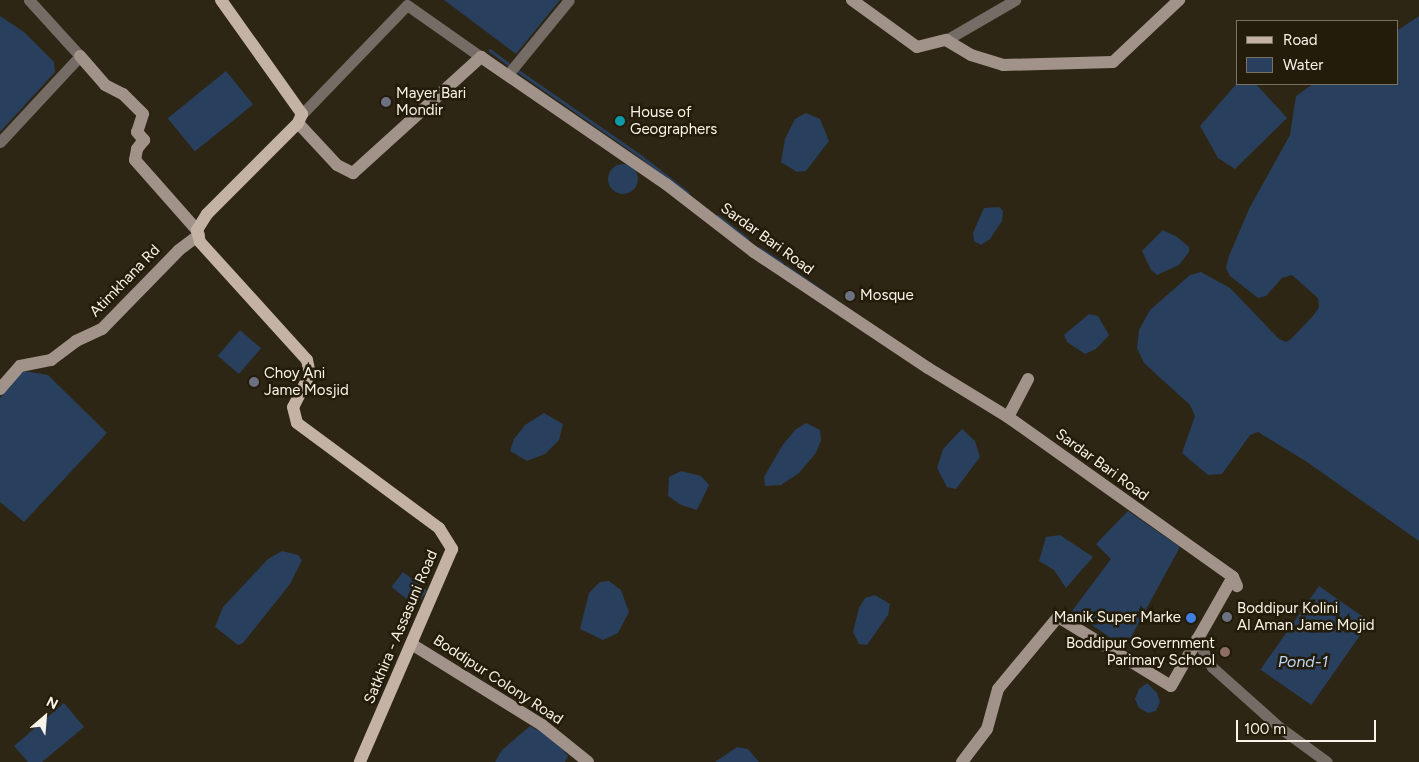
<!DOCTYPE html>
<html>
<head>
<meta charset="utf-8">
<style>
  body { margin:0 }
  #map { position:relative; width:1419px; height:762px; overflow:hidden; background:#2e2614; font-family:Figtree,sans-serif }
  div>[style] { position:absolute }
  .water>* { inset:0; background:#283f5d; transform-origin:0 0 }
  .round { border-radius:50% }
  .stream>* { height:2.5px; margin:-1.25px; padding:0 1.25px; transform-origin:1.25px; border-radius:1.25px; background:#283f5d }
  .street>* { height:11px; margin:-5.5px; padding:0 5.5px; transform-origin:5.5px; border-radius:5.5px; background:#756c66 }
  .secondary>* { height:12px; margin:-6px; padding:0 6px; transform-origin:6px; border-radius:6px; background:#a19389 }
  .primary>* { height:12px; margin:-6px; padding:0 6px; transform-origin:6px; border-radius:6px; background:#c4b2a5 }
  .dots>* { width:14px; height:14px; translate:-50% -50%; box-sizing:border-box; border:2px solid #241c0a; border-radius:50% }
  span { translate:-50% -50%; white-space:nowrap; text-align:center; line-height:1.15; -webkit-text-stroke:5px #241c0a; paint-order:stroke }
  .poi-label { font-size:15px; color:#f9f4e8 }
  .left { translate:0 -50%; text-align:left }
  .right { translate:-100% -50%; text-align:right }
  .street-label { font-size:15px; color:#f9f4e8 }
  .water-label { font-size:16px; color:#bfd9fa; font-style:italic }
  .legend { position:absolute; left:1236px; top:20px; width:162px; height:65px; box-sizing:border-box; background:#241c0a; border:1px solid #797263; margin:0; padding:6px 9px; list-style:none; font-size:15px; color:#f9f4e8 }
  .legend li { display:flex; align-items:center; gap:10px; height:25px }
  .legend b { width:25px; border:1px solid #797263 }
  .north { position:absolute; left:20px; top:692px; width:50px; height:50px; -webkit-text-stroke:4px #241c0a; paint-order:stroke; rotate:27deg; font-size:14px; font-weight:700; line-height:20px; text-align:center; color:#f9f4e8 }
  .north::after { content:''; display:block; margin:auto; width:18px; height:22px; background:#f9f4e8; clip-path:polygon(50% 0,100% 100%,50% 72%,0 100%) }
  .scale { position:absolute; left:1236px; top:720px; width:140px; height:22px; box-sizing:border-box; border:2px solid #f9f4e8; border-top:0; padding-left:6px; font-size:15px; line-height:18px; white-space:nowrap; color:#f9f4e8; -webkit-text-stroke:4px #241c0a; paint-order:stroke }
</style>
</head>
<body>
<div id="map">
  <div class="water">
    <div style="clip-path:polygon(444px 0,560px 0,516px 54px)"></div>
    <div style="clip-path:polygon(0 16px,24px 32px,54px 62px,55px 72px,0 132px)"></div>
    <div style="clip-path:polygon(1419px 16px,1419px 541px,1307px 462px,1258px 432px,1250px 435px,1222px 474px,1208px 475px,1182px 453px,1195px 416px,1190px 405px,1144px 363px,1137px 348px,1139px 330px,1150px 310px,1190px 275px,1201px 272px,1230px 288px,1279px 339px,1286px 342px,1291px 339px,1313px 316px,1319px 307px,1318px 298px,1292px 275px,1282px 278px,1266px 296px,1258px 298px,1230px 276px,1226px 268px,1229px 256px,1249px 209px,1290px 135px,1296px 96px,1313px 84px,1398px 84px,1398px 30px)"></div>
    <div style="left:226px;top:71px;width:43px;height:75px;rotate:51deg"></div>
    <div style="clip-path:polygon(1238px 82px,1256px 84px,1287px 118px,1235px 169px,1218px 158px,1200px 126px)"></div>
    <div style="clip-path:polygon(806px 113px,820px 119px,829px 141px,806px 171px,797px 172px,781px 162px,785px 139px,795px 119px)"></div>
    <div class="round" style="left:608px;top:164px;width:30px;height:30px"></div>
    <div style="clip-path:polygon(999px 207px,1003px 211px,1002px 221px,990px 239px,981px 245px,974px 241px,973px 233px,979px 219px,984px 208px)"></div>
    <div style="clip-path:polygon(1163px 230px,1177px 237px,1189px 247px,1189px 252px,1179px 265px,1157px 275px,1151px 270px,1142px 251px)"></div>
    <div style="clip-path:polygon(1089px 314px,1098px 316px,1109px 335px,1096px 349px,1085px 354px,1067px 342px,1064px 335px)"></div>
    <div style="left:240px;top:330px;width:28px;height:34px;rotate:41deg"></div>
    <div style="clip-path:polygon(24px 371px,48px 375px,107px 433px,24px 522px,0 502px,0 398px,17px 375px)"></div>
    <div style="clip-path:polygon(544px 413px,563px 424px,559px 440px,545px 454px,527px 461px,510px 451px,514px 439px,525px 425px)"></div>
    <div style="clip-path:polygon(806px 423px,820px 430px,821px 440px,816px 453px,799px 473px,781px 485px,765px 486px,764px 477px,782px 446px,795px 430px)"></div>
    <div style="clip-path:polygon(962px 429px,975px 441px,980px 457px,956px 489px,947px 487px,937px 468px,943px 449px)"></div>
    <div style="clip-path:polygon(681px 471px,701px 476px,709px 485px,697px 510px,681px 505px,668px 496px,669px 477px)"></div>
    <div style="clip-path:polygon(1128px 511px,1180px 547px,1125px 648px,1072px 611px,1111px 559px,1096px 544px)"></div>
    <div style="clip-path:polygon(1060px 535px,1093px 557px,1066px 588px,1054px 570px,1039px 561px,1046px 537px)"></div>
    <div style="clip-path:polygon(282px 551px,298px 555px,302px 560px,290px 584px,243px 643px,238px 645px,215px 627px,223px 607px,268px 559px)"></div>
    <div style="left:403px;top:572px;width:31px;height:19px;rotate:38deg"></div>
    <div style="clip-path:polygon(609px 581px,621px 590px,629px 612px,618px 633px,603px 640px,580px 629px,589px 593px,600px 582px)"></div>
    <div style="left:1319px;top:586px;width:62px;height:102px;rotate:35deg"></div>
    <div style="clip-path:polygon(875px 595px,890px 604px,888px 615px,867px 645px,859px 644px,853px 632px,859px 608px,865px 598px)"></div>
    <div style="clip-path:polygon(1147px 683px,1157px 693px,1160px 702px,1156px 711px,1148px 713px,1139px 708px,1135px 699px,1139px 689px)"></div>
    <div style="clip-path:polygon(64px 703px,84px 727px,42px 762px,28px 762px,14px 746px)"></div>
    <div style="clip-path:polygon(530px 726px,547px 735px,563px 750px,568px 756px,565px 762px,495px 762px,502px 750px)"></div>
    <div style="clip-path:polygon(737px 747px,748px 749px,759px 762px,715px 762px)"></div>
  </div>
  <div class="stream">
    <div style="left:490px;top:50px;width:25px;rotate:37deg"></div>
    <div style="left:517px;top:70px;width:152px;rotate:34.8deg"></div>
    <div style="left:642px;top:157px;width:58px;rotate:38deg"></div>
    <div style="left:718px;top:216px;width:37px;rotate:38deg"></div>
    <div style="left:759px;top:248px;width:27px;rotate:33deg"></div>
    <div style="left:786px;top:266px;width:60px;rotate:34.8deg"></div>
  </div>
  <div class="street">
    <div style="left:946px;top:40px;width:80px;rotate:-30.1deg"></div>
    <div style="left:509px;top:73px;width:94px;rotate:-50.6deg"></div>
    <div style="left:302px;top:114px;width:151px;rotate:-46.1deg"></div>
    <div style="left:407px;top:5px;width:90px;rotate:35.1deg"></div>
    <div style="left:0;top:142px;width:117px;rotate:-47.1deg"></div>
    <div style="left:80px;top:56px;width:76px;rotate:-132.3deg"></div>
    <div style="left:1196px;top:638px;width:33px;rotate:61deg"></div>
    <div style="left:1212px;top:667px;width:90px;rotate:41.8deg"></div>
    <div style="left:1279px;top:727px;width:59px;rotate:36.1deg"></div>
  </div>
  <div class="secondary">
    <div style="left:852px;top:0;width:80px;rotate:35.9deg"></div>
    <div style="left:917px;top:47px;width:30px;rotate:-14deg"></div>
    <div style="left:946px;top:40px;width:29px;rotate:31deg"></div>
    <div style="left:971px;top:55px;width:34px;rotate:17deg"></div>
    <div style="left:1003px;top:65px;width:110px;rotate:-1.6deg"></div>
    <div style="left:1113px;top:62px;width:91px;rotate:-43.2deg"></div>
    <div style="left:80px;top:56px;width:38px;rotate:49deg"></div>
    <div style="left:105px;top:85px;width:20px;rotate:27deg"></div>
    <div style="left:123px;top:94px;width:28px;rotate:45deg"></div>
    <div style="left:143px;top:114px;width:19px;rotate:108deg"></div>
    <div style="left:137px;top:132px;width:11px;rotate:49deg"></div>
    <div style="left:144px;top:140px;width:11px;rotate:128deg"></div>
    <div style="left:137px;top:149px;width:11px;rotate:100deg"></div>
    <div style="left:135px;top:160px;width:94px;rotate:48.5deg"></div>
    <div style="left:298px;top:123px;width:57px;rotate:47.1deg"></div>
    <div style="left:337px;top:165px;width:18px;rotate:27deg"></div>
    <div style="left:353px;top:173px;width:173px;rotate:-42.2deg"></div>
    <div style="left:481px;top:57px;width:224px;rotate:34.5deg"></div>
    <div style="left:666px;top:184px;width:111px;rotate:37.7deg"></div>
    <div style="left:754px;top:252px;width:209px;rotate:33.7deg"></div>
    <div style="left:928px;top:368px;width:94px;rotate:31.5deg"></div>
    <div style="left:1008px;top:417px;width:276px;rotate:35.4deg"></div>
    <div style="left:1233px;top:577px;width:10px;rotate:66deg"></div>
    <div style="left:0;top:389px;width:30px;rotate:-49deg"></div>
    <div style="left:20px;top:366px;width:32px;rotate:-11deg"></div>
    <div style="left:51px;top:360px;width:31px;rotate:-37deg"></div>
    <div style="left:76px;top:341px;width:29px;rotate:-25deg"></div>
    <div style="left:102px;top:329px;width:110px;rotate:-45.7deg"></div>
    <div style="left:179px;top:250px;width:25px;rotate:-37deg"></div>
    <div style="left:1008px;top:417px;width:43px;rotate:-62.2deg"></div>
    <div style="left:413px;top:645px;width:152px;rotate:31.8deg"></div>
    <div style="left:542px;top:725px;width:59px;rotate:38.8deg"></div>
    <div style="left:962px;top:762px;width:41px;rotate:-52.9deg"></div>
    <div style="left:987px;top:729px;width:41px;rotate:-74.6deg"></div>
    <div style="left:998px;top:689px;width:94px;rotate:-50.2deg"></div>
    <div style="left:1058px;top:617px;width:132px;rotate:31.4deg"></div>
    <div style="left:1171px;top:686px;width:125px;rotate:-60.4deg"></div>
  </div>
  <div class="primary">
    <div style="left:221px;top:0;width:140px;rotate:54.6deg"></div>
    <div style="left:302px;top:114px;width:10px;rotate:114deg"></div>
    <div style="left:298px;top:123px;width:129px;rotate:135deg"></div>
    <div style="left:207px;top:214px;width:19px;rotate:122deg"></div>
    <div style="left:197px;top:230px;width:12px;rotate:76deg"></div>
    <div style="left:200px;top:242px;width:159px;rotate:47.8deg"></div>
    <div style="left:307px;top:360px;width:14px;rotate:78deg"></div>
    <div style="left:310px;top:374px;width:37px;rotate:117deg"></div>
    <div style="left:293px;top:407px;width:16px;rotate:76deg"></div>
    <div style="left:297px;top:423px;width:177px;rotate:36.5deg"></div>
    <div style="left:439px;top:528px;width:25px;rotate:58deg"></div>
    <div style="left:452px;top:549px;width:232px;rotate:113.4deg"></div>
  </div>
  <div class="dots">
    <div style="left:386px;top:102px;background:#6b7280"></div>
    <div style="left:620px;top:121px;background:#0f9aa8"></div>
    <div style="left:850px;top:296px;background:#6b7280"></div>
    <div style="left:254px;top:382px;background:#6b7280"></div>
    <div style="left:1227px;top:617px;background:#6b7280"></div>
    <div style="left:1191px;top:618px;background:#3f7fe0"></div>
    <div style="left:1225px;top:652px;background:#8d6e63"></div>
  </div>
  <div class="poi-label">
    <span class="left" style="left:396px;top:102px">Mayer Bari<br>Mondir</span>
    <span class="left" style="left:630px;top:121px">House of<br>Geographers</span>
    <span class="left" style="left:860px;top:296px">Mosque</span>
    <span class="left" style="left:264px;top:382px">Choy Ani<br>Jame Mosjid</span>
    <span class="left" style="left:1237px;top:617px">Boddipur Kolini<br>Al Aman Jame Mojid</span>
    <span class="right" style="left:1181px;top:618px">Manik Super Marke</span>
    <span class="right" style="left:1215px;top:652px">Boddipur Government<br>Parimary School</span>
  </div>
  <div class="street-label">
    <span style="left:767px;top:239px;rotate:36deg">Sardar Bari Road</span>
    <span style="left:125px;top:281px;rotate:-46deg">Atimkhana Rd</span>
    <span style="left:1102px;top:465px;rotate:36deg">Sardar Bari Road</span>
    <span style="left:401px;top:627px;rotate:-67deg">Satkhira - Assasuni Road</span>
    <span style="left:498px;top:680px;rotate:33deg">Boddipur Colony Road</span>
  </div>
  <div class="water-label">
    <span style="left:1303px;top:662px">Pond-1</span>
  </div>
  <ul class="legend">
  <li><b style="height:6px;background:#c4b2a5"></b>Road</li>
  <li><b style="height:14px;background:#283f5d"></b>Water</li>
  </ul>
  <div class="north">N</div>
  <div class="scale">100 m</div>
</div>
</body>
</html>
